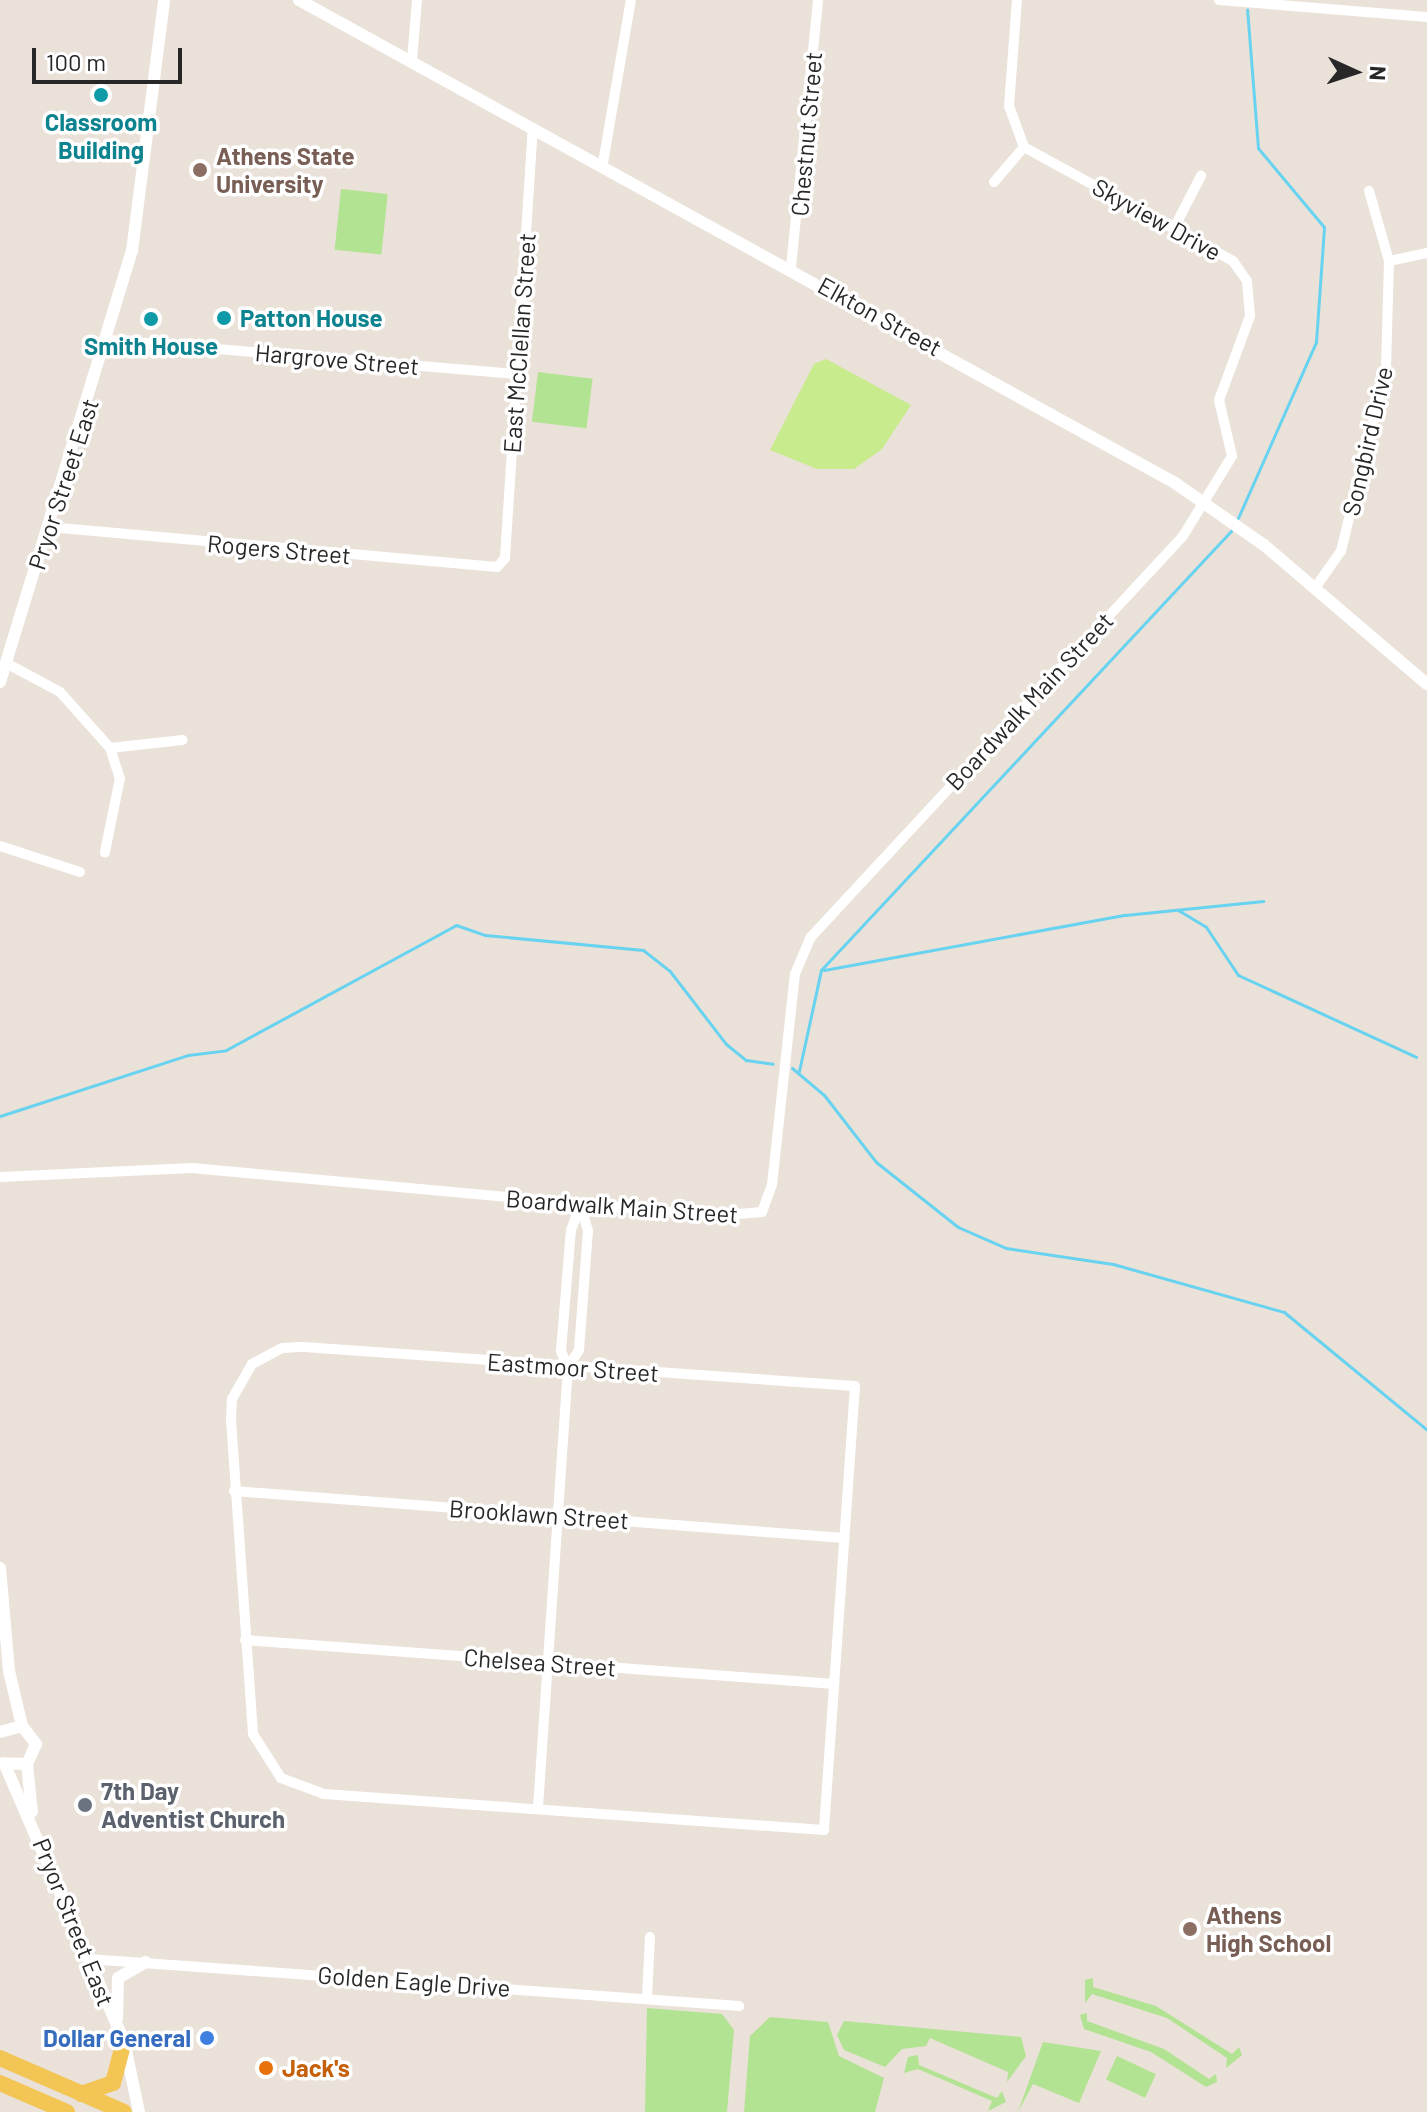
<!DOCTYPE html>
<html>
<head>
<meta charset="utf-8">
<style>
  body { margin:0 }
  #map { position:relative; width:1427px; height:2112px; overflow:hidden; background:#eae1d8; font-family:Barlow,sans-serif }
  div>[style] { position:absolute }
  .green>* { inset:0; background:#b2e392; transform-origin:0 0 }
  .pitch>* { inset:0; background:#c8eb8d }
  .stream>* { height:3px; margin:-1.5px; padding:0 1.5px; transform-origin:1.5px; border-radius:1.5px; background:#67d3f0 }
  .minor>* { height:10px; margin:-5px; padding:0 5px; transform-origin:5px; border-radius:5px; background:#fff }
  .tertiary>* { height:12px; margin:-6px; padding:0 6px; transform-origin:6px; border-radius:6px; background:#fff }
  .primary>* { height:16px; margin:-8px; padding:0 8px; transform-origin:8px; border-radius:8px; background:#f3c555 }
  .dots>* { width:22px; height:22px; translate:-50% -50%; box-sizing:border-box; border:4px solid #fff; border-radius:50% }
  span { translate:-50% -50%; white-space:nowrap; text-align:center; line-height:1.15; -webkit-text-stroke:7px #fff; paint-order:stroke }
  .culture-label { font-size:24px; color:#0d838f; font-weight:700 }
  .left { translate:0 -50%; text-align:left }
  .street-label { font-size:24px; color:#272727 }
  .education-label { font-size:24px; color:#785e54; font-weight:700 }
  .worship-label { font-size:24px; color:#5b616d; font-weight:700 }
  .shop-label { font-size:24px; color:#366cbe; font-weight:700 }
  .right { translate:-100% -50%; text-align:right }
  .food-label { font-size:24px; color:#c56008; font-weight:700 }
  .north { position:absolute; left:1315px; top:32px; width:80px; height:80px; -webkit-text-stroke:6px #fff; paint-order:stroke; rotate:93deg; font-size:22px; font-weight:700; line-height:32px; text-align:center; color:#272727 }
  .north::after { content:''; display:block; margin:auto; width:28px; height:36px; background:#272727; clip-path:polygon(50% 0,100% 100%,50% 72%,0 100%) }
  .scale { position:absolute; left:32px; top:48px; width:150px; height:36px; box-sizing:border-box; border:4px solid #272727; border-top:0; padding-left:10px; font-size:24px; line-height:28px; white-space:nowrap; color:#272727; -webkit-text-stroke:6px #fff; paint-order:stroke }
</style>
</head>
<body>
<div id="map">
  <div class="green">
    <div style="left:341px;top:189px;width:47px;height:61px;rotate:6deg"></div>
    <div style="left:538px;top:372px;width:55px;height:50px;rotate:7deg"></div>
    <div style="clip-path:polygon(1093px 1978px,1093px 1987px,1156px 2006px,1232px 2054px,1239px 2047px,1242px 2055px,1226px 2068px,1227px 2058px,1167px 2018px,1092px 1994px,1085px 2003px,1085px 1980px)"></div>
    <div style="clip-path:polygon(647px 2008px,722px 2014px,734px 2030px,727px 2112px,645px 2112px)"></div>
    <div style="clip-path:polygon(1087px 2013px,1087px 2021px,1164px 2049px,1209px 2079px,1216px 2074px,1217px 2082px,1206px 2087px,1151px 2052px,1084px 2029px,1080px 2015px)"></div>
    <div style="clip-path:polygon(770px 2017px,828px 2022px,839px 2056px,884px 2078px,875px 2112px,744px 2112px,750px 2036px)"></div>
    <div style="clip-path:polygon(844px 2021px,1021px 2037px,1026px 2056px,1007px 2082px,1008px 2072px,930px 2038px,926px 2046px,902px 2049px,885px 2067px,844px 2050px,837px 2035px)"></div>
    <div style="clip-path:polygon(1043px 2042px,1101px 2051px,1079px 2103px,1033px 2084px,1018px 2112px)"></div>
    <div style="clip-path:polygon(918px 2055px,919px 2065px,997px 2098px,1002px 2091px,1006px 2102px,988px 2111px,992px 2101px,918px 2069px,904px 2073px,908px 2057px)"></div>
    <div style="left:1117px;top:2056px;width:43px;height:26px;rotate:25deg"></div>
  </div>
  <div class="pitch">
    <div style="clip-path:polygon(826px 359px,911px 405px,882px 449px,854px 469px,817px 469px,770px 450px,814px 364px)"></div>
  </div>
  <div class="stream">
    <div style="left:1238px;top:518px;width:193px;rotate:-66.1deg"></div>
    <div style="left:1316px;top:342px;width:115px;rotate:-86deg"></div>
    <div style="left:1324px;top:227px;width:103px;rotate:-129.9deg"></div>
    <div style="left:1258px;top:148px;width:139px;rotate:-94.5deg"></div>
    <div style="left:1178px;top:910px;width:33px;rotate:31deg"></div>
    <div style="left:1206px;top:927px;width:58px;rotate:56.3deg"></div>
    <div style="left:1238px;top:975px;width:196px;rotate:24.7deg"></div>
    <div style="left:824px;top:970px;width:306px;rotate:-10.4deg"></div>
    <div style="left:1125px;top:915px;width:139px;rotate:-5.8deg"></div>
    <div style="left:792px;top:1068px;width:42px;rotate:40.2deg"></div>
    <div style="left:824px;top:1095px;width:85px;rotate:52.2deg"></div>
    <div style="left:876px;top:1162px;width:105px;rotate:38.4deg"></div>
    <div style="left:958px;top:1227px;width:52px;rotate:23.6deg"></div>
    <div style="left:1006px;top:1248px;width:108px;rotate:8.5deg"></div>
    <div style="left:1113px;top:1264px;width:178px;rotate:15.7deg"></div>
    <div style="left:1284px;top:1312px;width:185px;rotate:39.5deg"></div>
    <div style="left:799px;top:1071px;width:103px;rotate:-77.7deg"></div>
    <div style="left:821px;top:970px;width:601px;rotate:-46.96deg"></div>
    <div style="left:0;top:1116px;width:198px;rotate:-18deg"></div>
    <div style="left:188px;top:1055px;width:38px;rotate:-7deg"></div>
    <div style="left:226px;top:1050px;width:262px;rotate:-28.5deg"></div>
    <div style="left:456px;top:925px;width:31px;rotate:19deg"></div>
    <div style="left:485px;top:935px;width:159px;rotate:5.4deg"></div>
    <div style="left:643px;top:950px;width:33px;rotate:38deg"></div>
    <div style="left:669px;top:970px;width:93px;rotate:52.4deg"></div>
    <div style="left:726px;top:1044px;width:26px;rotate:39deg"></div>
    <div style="left:746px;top:1060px;width:27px;rotate:8deg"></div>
  </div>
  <div class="minor">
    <div style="left:1219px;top:0;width:209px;rotate:4.7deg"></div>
    <div style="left:412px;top:60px;width:60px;rotate:-85.2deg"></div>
    <div style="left:603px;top:163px;width:165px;rotate:-80.3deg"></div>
    <div style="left:994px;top:182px;width:46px;rotate:-49.4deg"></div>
    <div style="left:1174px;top:228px;width:59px;rotate:-62.6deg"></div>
    <div style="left:1389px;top:261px;width:39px;rotate:-12deg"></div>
    <div style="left:791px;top:267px;width:268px;rotate:-84.2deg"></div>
    <div style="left:110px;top:340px;width:408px;rotate:4.8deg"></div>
    <div style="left:49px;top:527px;width:450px;rotate:5.1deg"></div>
    <div style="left:497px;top:567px;width:12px;rotate:-48deg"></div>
    <div style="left:505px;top:558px;width:431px;rotate:-86.3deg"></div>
    <div style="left:1315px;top:588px;width:45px;rotate:-54.9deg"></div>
    <div style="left:1341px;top:551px;width:188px;rotate:-76.2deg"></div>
    <div style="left:1386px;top:368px;width:107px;rotate:-88.4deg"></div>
    <div style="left:1389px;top:261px;width:73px;rotate:-105.9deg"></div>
    <div style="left:6px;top:663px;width:61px;rotate:28.2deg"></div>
    <div style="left:60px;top:692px;width:75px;rotate:48.2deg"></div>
    <div style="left:110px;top:748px;width:32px;rotate:72deg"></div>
    <div style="left:120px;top:778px;width:76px;rotate:101.5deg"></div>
    <div style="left:110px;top:748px;width:73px;rotate:-6.3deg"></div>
    <div style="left:0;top:846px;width:84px;rotate:18deg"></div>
    <div style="left:0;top:1177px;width:192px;rotate:-2.7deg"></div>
    <div style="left:192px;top:1168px;width:525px;rotate:5.24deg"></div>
    <div style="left:715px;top:1216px;width:47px;rotate:-4.9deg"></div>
    <div style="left:762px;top:1212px;width:29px;rotate:-70deg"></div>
    <div style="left:772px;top:1185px;width:212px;rotate:-83.8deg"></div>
    <div style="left:795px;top:974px;width:39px;rotate:-67deg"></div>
    <div style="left:810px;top:938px;width:548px;rotate:-47.14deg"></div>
    <div style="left:1183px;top:536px;width:94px;rotate:-58.5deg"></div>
    <div style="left:1232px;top:456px;width:57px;rotate:-103.1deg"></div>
    <div style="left:1219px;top:400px;width:90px;rotate:-69.7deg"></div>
    <div style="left:1250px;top:316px;width:35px;rotate:-95deg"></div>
    <div style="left:1247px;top:281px;width:24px;rotate:-125deg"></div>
    <div style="left:1233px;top:261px;width:238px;rotate:-151.4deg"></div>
    <div style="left:1024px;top:147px;width:44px;rotate:-110.1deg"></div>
    <div style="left:1009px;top:106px;width:106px;rotate:-85.7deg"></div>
    <div style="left:304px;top:1347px;width:552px;rotate:4.05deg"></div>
    <div style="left:855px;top:1386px;width:445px;rotate:94deg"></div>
    <div style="left:824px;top:1830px;width:501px;rotate:-175.88deg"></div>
    <div style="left:324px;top:1794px;width:46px;rotate:-159.6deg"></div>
    <div style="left:281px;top:1778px;width:52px;rotate:-122.5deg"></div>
    <div style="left:253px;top:1734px;width:317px;rotate:-94deg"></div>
    <div style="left:231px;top:1418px;width:19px;rotate:-87deg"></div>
    <div style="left:232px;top:1399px;width:40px;rotate:-60.3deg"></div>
    <div style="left:252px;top:1364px;width:34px;rotate:-28deg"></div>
    <div style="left:282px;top:1348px;width:22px;rotate:-3deg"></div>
    <div style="left:568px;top:1367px;width:20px;rotate:-57deg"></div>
    <div style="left:579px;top:1350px;width:119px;rotate:-85.7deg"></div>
    <div style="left:588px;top:1231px;width:26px;rotate:-106deg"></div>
    <div style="left:234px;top:1491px;width:612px;rotate:4.41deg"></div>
    <div style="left:245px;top:1640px;width:591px;rotate:4.27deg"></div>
    <div style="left:538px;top:1807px;width:441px;rotate:-86.1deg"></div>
    <div style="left:568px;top:1367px;width:17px;rotate:-114deg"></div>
    <div style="left:561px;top:1351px;width:121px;rotate:-85.3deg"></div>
    <div style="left:571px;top:1230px;width:28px;rotate:-69deg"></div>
    <div style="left:88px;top:1959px;width:653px;rotate:4.13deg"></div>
    <div style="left:647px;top:1998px;width:61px;rotate:-87.2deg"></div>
  </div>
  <div class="tertiary">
    <div style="left:299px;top:0;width:1000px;rotate:28.87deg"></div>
    <div style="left:1175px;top:483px;width:108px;rotate:34.9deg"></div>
    <div style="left:1264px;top:545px;width:214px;rotate:40.5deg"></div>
    <div style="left:0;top:682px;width:451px;rotate:-73deg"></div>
    <div style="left:132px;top:251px;width:253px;rotate:-82.7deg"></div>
    <div style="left:0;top:1568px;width:103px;rotate:85deg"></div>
    <div style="left:9px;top:1671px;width:57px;rotate:76.7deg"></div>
    <div style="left:0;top:1732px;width:23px;rotate:-15deg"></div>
    <div style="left:22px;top:1726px;width:23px;rotate:52deg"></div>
    <div style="left:36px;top:1744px;width:22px;rotate:114deg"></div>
    <div style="left:27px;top:1764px;width:24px;rotate:-178deg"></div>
    <div style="left:27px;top:1764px;width:48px;rotate:84.1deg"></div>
    <div style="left:5px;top:1765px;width:301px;rotate:66.7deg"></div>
    <div style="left:124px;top:2041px;width:73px;rotate:78.1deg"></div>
    <div style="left:117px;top:2018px;width:40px;rotate:-88.6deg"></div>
    <div style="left:118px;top:1978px;width:32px;rotate:-30deg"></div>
  </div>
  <div class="primary">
    <div style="left:0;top:2058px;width:135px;rotate:23.5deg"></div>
    <div style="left:0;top:2083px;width:73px;rotate:23.4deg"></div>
    <div style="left:81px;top:2094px;width:34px;rotate:-19deg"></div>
    <div style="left:113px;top:2083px;width:43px;rotate:-75.3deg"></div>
  </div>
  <div class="dots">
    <div style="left:101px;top:95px;background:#0f9aa8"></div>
    <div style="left:200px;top:170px;background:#8d6e63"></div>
    <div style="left:224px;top:318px;background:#0f9aa8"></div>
    <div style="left:151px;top:319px;background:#0f9aa8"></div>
    <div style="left:85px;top:1805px;background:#6b7280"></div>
    <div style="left:1190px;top:1929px;background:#8d6e63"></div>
    <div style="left:207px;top:2038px;background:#3f7fe0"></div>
    <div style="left:266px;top:2068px;background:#e8710a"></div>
  </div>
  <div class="culture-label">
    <span style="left:101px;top:136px">Classroom<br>Building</span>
    <span class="left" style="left:240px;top:318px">Patton House</span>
    <span style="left:151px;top:346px">Smith House</span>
  </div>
  <div class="street-label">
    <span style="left:806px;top:134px;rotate:-85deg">Chestnut Street</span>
    <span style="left:1157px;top:219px;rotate:29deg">Skyview Drive</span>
    <span style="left:880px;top:316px;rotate:29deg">Elkton Street</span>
    <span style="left:519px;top:343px;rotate:-86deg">East McClellan Street</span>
    <span style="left:337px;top:359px;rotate:5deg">Hargrove Street</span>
    <span style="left:1367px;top:441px;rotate:-77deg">Songbird Drive</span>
    <span style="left:63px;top:484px;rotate:-72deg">Pryor Street East</span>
    <span style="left:279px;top:549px;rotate:5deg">Rogers Street</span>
    <span style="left:1029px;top:701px;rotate:-47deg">Boardwalk Main Street</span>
    <span style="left:622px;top:1206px;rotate:4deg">Boardwalk Main Street</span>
    <span style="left:573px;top:1367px;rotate:4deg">Eastmoor Street</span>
    <span style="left:539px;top:1514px;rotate:4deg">Brooklawn Street</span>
    <span style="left:540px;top:1662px;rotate:4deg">Chelsea Street</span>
    <span style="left:74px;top:1922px;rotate:68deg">Pryor Street East</span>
    <span style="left:414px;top:1981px;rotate:4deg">Golden Eagle Drive</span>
  </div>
  <div class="education-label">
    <span class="left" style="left:216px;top:170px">Athens State<br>University</span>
    <span class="left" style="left:1206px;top:1929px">Athens<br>High School</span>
  </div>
  <div class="worship-label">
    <span class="left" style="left:101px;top:1805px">7th Day<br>Adventist Church</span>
  </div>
  <div class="shop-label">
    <span class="right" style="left:191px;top:2038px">Dollar General</span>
  </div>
  <div class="food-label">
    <span class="left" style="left:282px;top:2068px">Jack's</span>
  </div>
  <div class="north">N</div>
  <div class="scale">100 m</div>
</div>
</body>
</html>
